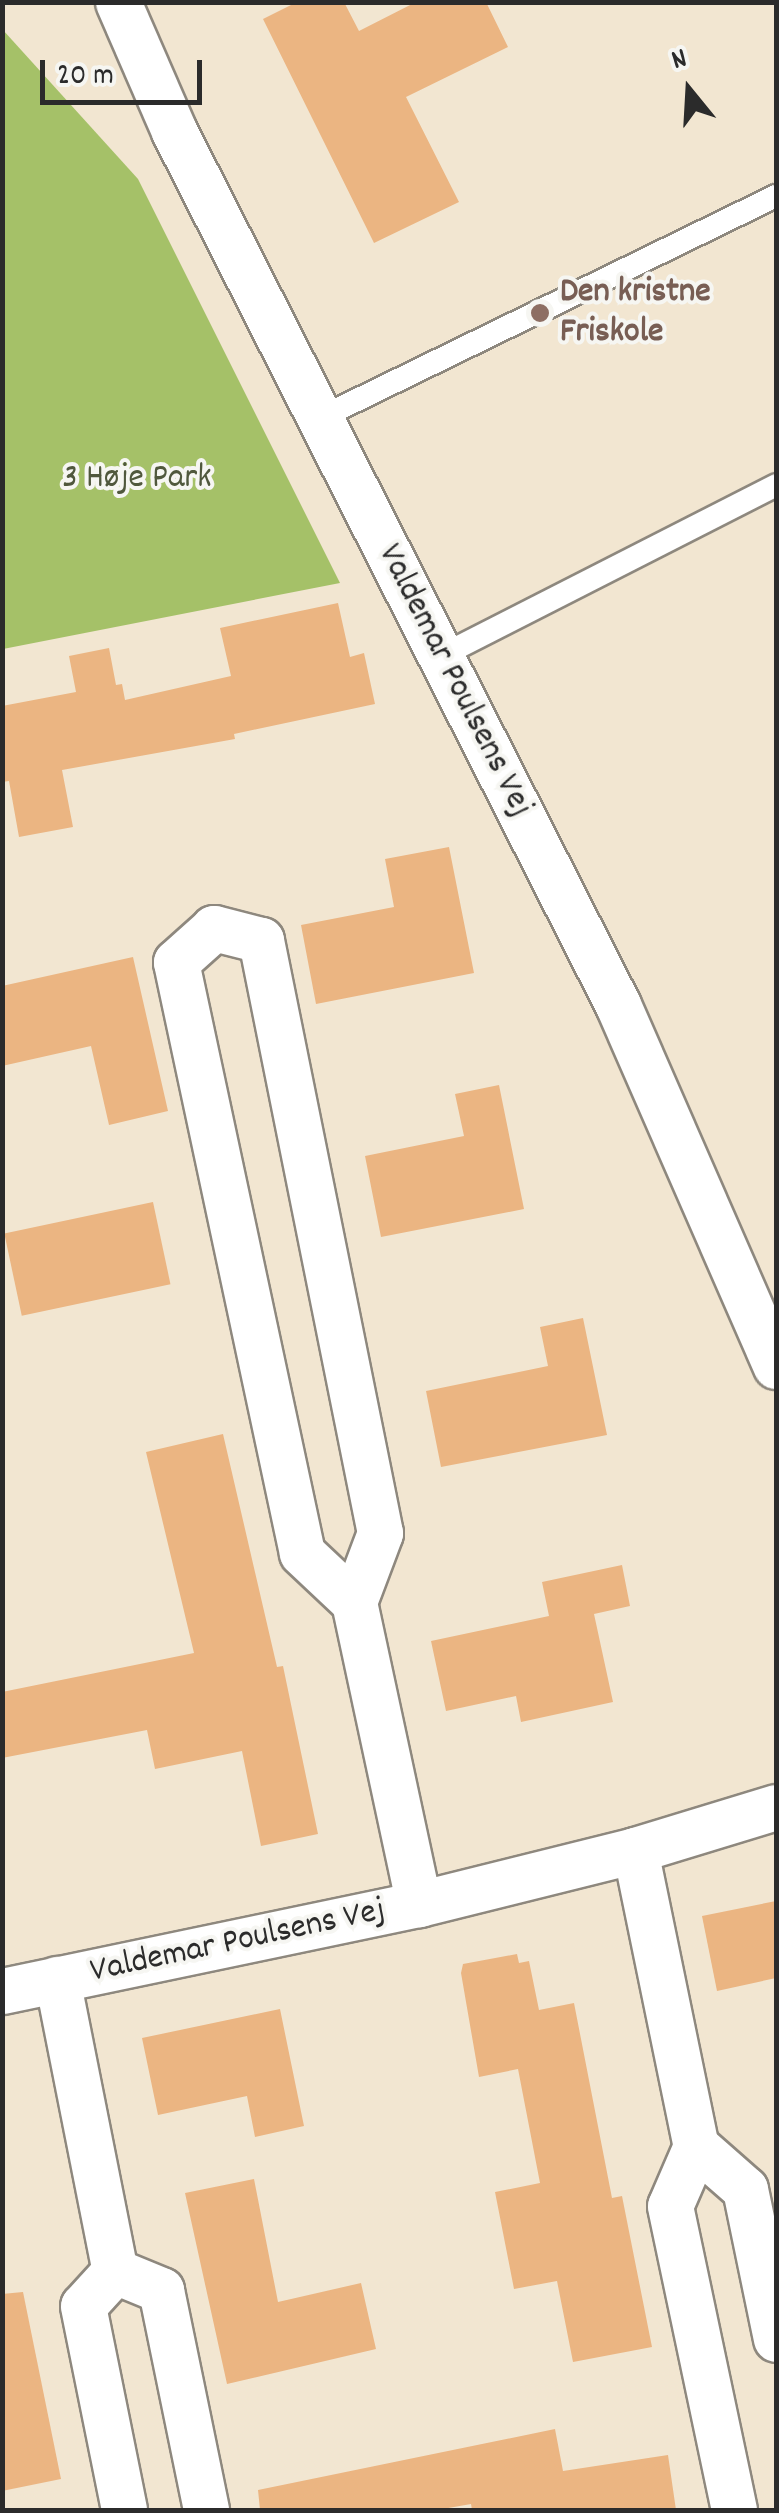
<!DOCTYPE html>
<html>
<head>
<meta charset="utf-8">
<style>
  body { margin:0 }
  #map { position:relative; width:779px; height:2513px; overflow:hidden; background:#f2e6d1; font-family:Dekko,sans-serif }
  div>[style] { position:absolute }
  .green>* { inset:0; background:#a5c168 }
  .building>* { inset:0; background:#ebb582; transform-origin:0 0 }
  .roads { filter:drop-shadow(2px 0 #8e887e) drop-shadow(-2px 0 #8e887e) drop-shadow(0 2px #8e887e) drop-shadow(0 -2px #8e887e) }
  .lane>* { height:22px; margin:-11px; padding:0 11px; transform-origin:11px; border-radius:11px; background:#fff }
  .street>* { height:45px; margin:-22.5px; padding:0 22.5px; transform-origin:22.5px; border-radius:22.5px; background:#fff }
  .dots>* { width:28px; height:28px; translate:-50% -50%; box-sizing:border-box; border:5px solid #f6f6f2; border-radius:50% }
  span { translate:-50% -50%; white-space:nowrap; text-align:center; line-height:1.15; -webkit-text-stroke:8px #f6f6f2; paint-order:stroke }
  .education-label { font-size:35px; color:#785e54; font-weight:700 }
  .left { translate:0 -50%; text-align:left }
  .park-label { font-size:35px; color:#50583d }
  .street-label { font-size:35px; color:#2b2b2b }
  .frame { position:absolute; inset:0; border:5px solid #2b2b2b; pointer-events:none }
  .north { position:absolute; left:639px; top:40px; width:100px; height:100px; -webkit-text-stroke:8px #f6f6f2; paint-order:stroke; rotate:342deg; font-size:28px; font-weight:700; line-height:40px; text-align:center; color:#2b2b2b }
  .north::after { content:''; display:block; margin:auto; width:35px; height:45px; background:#2b2b2b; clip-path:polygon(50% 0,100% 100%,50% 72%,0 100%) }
  .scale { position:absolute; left:40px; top:60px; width:162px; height:45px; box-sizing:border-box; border:5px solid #2b2b2b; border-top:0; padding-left:12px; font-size:30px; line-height:35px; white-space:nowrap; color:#2b2b2b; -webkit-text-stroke:8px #f6f6f2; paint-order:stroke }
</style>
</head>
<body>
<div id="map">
  <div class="green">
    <div style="clip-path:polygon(3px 30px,138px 179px,340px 583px,3px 649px)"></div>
  </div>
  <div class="building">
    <div style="clip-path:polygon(297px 2px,344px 2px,359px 31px,416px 2px,486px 2px,508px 47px,406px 97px,459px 202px,374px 243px,263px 19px)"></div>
    <div style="clip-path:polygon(338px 603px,350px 657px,364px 653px,375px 704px,234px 734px,235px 739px,62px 770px,73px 827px,19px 837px,9px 781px,2px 782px,2px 706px,76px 692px,69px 656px,109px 648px,116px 685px,122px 684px,125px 700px,231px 676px,220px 628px)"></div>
    <div style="clip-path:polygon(449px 847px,474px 973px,316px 1004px,301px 925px,394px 907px,385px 859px)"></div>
    <div style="clip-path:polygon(133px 957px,168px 1111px,109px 1125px,91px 1046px,2px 1066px,2px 986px)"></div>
    <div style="clip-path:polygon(499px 1085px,524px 1209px,381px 1237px,365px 1156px,464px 1136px,455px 1094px)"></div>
    <div style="left:153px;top:1202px;width:84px;height:152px;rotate:78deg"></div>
    <div style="clip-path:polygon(583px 1318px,607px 1435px,441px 1467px,426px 1391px,548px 1366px,540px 1327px)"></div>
    <div style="clip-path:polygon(223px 1434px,277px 1667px,283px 1666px,318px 1834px,261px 1846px,242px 1751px,155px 1769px,147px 1730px,2px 1758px,2px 1692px,194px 1653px,146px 1452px)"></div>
    <div style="clip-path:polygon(622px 1565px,630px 1606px,594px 1614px,613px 1702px,521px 1722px,516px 1696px,446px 1711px,431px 1641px,549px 1616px,542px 1582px)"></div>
    <div style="clip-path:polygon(776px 1901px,776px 1978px,717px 1991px,702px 1916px)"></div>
    <div style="clip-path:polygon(517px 1954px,519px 1963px,529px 1961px,539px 2010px,574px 2003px,612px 2198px,622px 2196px,652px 2347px,573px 2362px,557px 2281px,514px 2289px,495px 2192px,540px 2183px,518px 2069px,479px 2077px,461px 1973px,463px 1964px)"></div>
    <div style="clip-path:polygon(280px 2009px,304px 2126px,255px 2137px,247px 2096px,158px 2115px,142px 2038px)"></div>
    <div style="clip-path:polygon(254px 2179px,278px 2302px,361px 2283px,376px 2349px,227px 2384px,185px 2193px)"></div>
    <div style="clip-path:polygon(23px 2292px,61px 2479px,2px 2491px,2px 2294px)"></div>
    <div style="clip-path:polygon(555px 2429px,563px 2471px,668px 2455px,676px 2510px,472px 2510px,471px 2504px,437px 2510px,260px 2510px,258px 2490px)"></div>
  </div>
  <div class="roads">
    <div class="lane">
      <div style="left:320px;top:418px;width:507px;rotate:-25.96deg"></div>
      <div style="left:441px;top:656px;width:376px;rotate:-27deg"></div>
    </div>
    <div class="street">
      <div style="left:118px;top:2px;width:141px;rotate:66.5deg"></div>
      <div style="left:174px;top:131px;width:980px;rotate:63.07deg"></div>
      <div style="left:618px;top:1005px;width:394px;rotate:66.4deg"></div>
      <div style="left:354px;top:1602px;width:74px;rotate:-69.4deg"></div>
      <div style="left:380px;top:1533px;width:605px;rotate:-101.35deg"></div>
      <div style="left:261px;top:940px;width:49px;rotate:-165.7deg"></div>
      <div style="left:214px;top:928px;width:51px;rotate:138.2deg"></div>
      <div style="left:176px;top:962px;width:604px;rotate:77.96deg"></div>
      <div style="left:302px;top:1553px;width:71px;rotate:43.3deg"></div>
      <div style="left:354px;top:1602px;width:309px;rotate:77.9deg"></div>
      <div style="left:635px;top:1850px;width:302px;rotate:78.4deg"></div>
      <div style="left:696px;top:2146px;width:65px;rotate:113.4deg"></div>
      <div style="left:670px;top:2206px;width:311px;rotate:78.1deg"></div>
      <div style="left:57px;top:1979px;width:298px;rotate:78.8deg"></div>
      <div style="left:2px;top:1991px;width:426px;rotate:-11.8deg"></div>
      <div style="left:419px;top:1904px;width:223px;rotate:-14deg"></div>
      <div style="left:635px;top:1850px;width:147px;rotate:-17deg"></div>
      <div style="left:696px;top:2146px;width:65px;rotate:41.3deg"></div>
      <div style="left:745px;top:2189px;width:153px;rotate:78.3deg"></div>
      <div style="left:115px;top:2271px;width:50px;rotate:22.4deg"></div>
      <div style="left:161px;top:2290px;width:225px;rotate:78.4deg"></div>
      <div style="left:115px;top:2271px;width:47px;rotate:132.4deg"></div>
      <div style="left:83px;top:2306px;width:208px;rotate:78.6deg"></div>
    </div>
  </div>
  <div class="dots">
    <div style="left:540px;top:313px;background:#8d6e63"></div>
  </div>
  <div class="education-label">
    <span class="left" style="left:560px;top:313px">Den kristne<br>Friskole</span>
  </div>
  <div class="park-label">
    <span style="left:137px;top:479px">3 Høje Park</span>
  </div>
  <div class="street-label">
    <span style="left:454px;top:681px;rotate:63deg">Valdemar Poulsens Vej</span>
    <span style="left:238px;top:1942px;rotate:-12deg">Valdemar Poulsens Vej</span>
  </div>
  <div class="frame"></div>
  <div class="north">N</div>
  <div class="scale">20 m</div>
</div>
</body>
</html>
